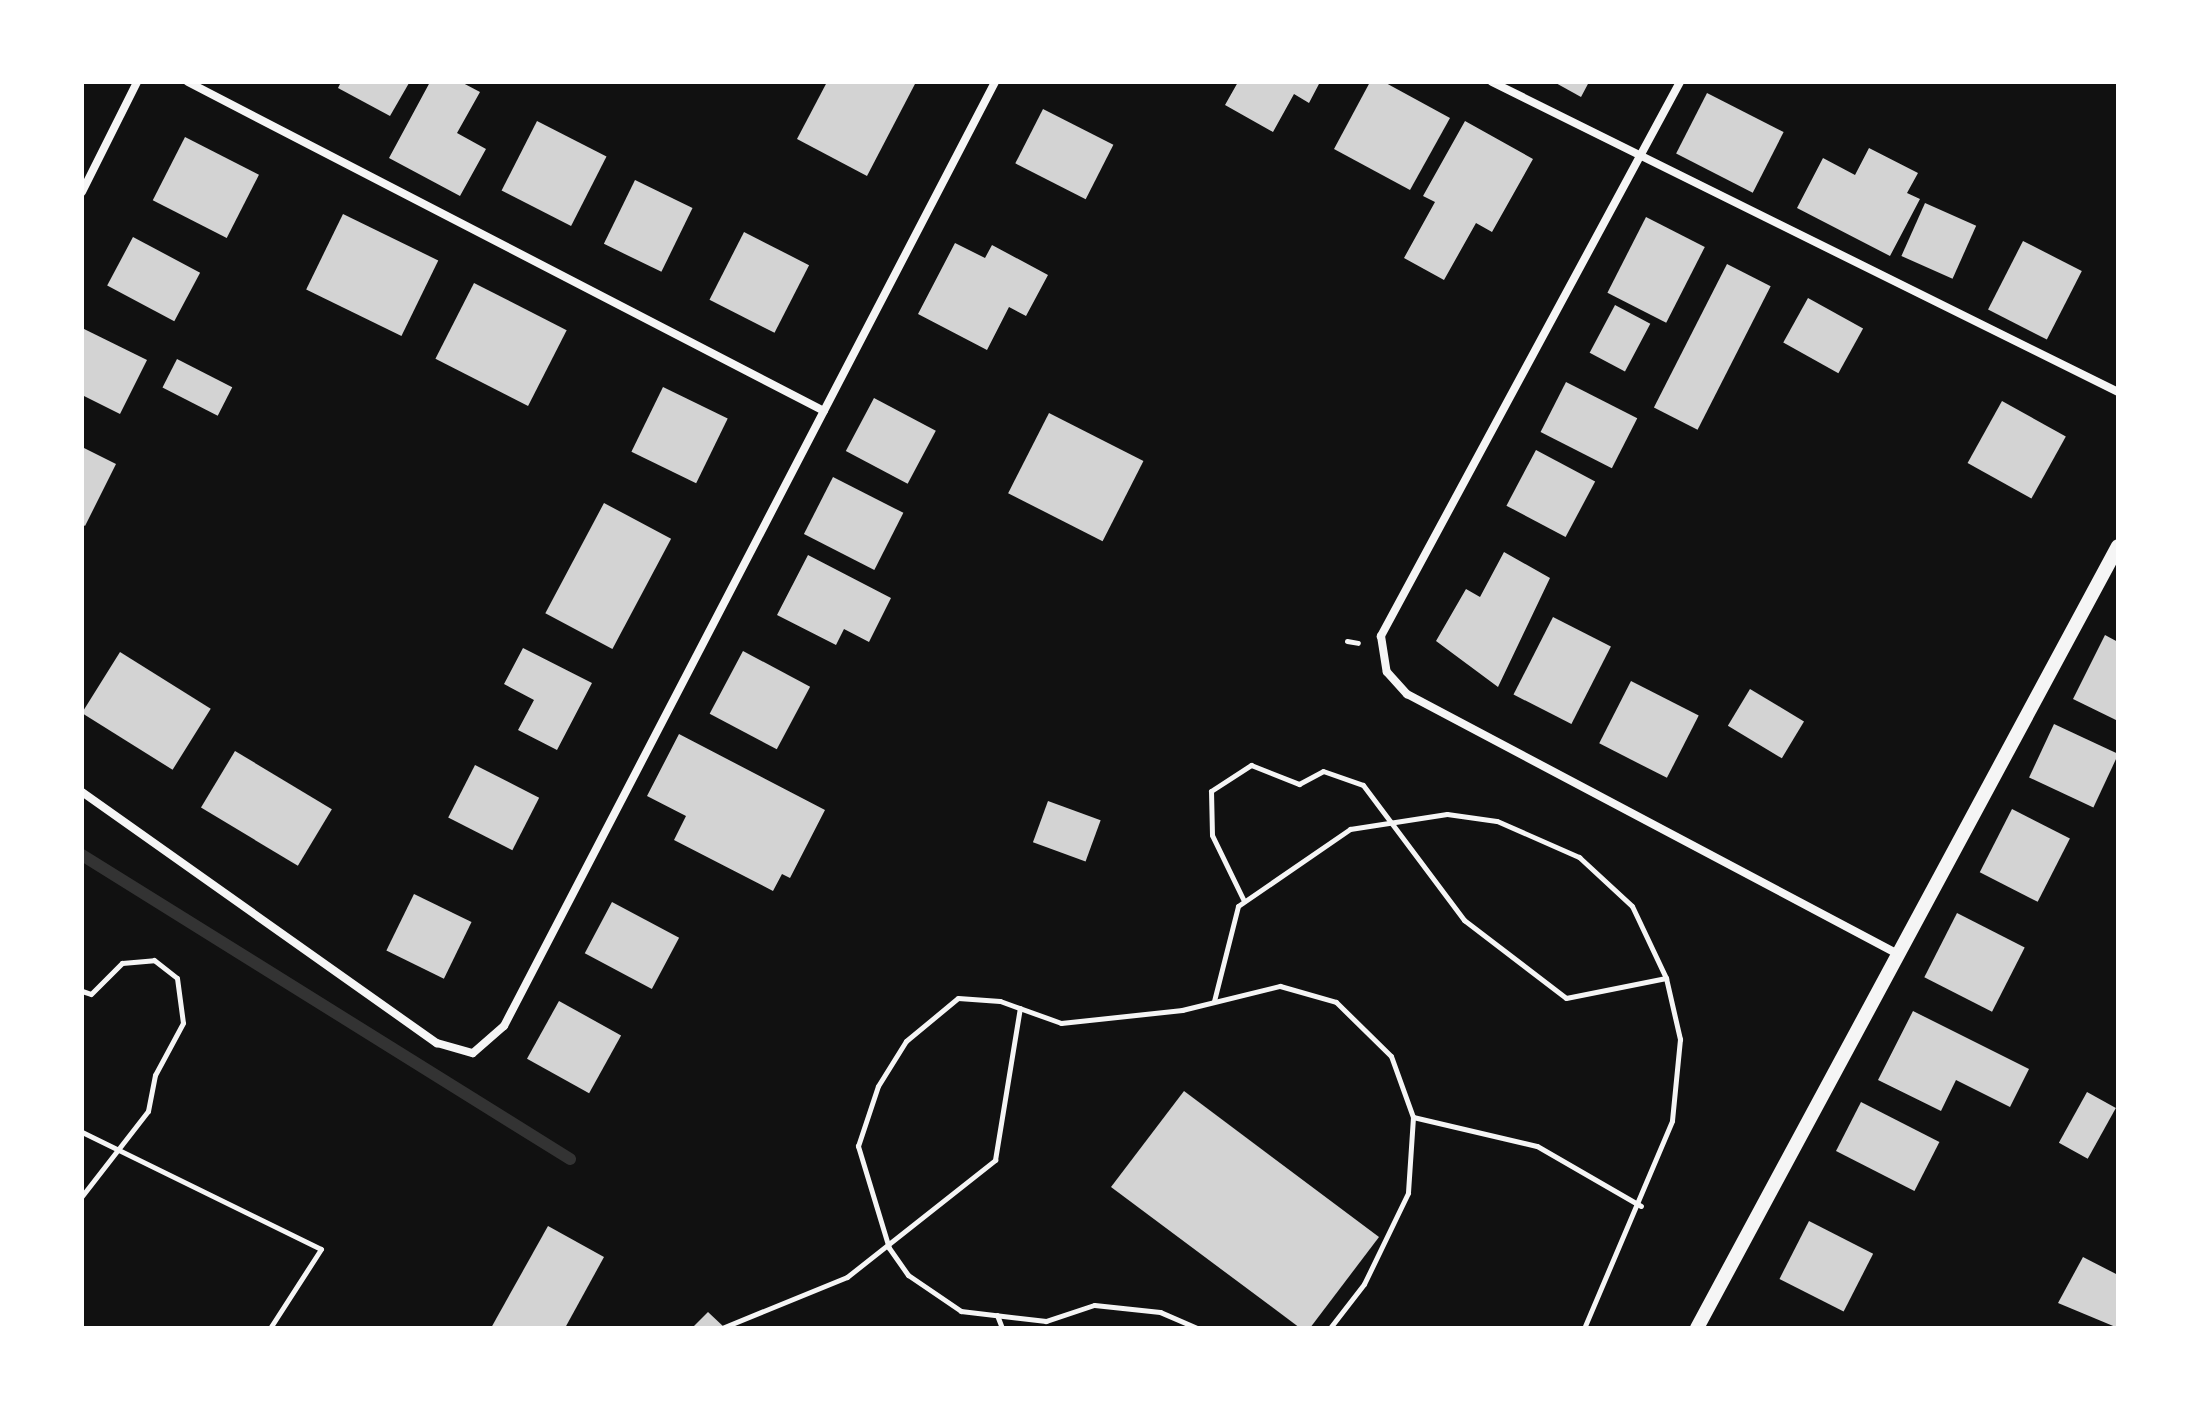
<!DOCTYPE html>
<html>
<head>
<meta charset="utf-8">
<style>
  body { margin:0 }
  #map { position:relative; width:2200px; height:1410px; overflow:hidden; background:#111; font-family:"Fira Sans",sans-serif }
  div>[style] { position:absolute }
  .stream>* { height:12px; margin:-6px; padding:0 6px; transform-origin:6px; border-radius:6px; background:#333 }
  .building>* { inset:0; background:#d3d3d3; transform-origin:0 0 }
  .path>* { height:5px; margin:-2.5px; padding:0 2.5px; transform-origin:2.5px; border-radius:2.5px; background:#f5f5f5 }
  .minor>* { height:8px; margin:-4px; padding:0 4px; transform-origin:4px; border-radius:4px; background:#f5f5f5 }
  .tertiary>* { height:14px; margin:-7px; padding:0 7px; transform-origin:7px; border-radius:7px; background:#f5f5f5 }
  span { translate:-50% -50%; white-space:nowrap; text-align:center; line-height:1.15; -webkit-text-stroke:7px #fff; paint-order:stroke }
  .frame { position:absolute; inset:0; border:84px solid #fff; pointer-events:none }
</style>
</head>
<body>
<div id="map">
  <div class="stream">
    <div style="left:82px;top:855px;width:575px;rotate:31.92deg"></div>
  </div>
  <div class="building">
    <div style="clip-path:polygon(341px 82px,407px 82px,409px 83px,390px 116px,338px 88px)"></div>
    <div style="clip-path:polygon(430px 82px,461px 82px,480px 92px,457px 133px,486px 149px,460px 196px,389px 158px)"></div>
    <div style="clip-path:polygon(827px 82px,916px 82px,867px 176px,797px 139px)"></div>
    <div style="clip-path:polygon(1238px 82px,1320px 82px,1309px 103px,1294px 94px,1273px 132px,1225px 105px)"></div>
    <div style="clip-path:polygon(1370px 82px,1384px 82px,1450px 118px,1410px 190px,1334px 149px)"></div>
    <div style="clip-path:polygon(1554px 82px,1589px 82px,1581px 97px)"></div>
    <div style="left:1707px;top:93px;width:86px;height:68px;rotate:27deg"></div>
    <div style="left:1043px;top:109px;width:79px;height:61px;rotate:27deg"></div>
    <div style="left:537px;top:121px;width:78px;height:78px;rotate:27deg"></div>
    <div style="clip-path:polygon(1465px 121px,1533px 159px,1492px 232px,1476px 223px,1444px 280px,1404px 258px,1435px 202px,1423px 196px)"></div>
    <div style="left:185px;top:137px;width:83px;height:71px;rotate:27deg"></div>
    <div style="clip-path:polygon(1869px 148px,1918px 173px,1907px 193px,1920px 199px,1890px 256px,1797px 208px,1823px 158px,1855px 175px)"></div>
    <div style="left:635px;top:180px;width:64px;height:71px;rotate:26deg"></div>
    <div style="left:1925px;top:203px;width:56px;height:58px;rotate:24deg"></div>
    <div style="left:343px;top:214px;width:106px;height:84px;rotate:26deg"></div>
    <div style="left:1646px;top:217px;width:66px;height:85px;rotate:27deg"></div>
    <div style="left:744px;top:232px;width:73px;height:76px;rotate:27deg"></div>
    <div style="left:133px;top:237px;width:76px;height:55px;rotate:28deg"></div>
    <div style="left:2023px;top:241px;width:66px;height:77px;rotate:27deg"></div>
    <div style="clip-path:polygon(955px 243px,985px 258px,992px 245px,1048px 275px,1026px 316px,1009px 307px,987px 350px,918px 314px)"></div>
    <div style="left:1727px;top:264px;width:49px;height:161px;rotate:27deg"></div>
    <div style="left:474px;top:283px;width:104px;height:85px;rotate:27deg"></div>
    <div style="left:1808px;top:298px;width:63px;height:51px;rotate:29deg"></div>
    <div style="left:1615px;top:305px;width:40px;height:54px;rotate:28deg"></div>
    <div style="clip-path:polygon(82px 328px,147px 360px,120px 414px,82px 395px)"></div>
    <div style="left:177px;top:359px;width:62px;height:32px;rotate:27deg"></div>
    <div style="left:1566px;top:382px;width:80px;height:56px;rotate:27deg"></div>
    <div style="left:663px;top:387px;width:72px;height:72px;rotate:26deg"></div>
    <div style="left:874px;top:398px;width:70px;height:60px;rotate:28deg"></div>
    <div style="left:2002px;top:401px;width:73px;height:71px;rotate:29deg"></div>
    <div style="left:1049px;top:413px;width:106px;height:90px;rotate:27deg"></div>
    <div style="clip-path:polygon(82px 447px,116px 464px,85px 526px,82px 524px)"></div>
    <div style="left:1536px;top:450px;width:67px;height:63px;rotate:28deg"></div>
    <div style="left:833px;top:477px;width:79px;height:64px;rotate:27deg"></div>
    <div style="left:604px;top:503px;width:76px;height:125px;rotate:28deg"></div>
    <div style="clip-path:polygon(1504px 552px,1550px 578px,1498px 687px,1436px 641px,1466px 589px,1480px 597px)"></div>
    <div style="clip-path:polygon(808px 555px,891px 598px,869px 642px,844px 629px,836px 645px,777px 615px)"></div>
    <div style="left:1553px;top:617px;width:65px;height:87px;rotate:27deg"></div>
    <div style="clip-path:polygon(2105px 635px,2118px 642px,2118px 721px,2073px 699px)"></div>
    <div style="clip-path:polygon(523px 648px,592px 683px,557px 750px,518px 730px,534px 700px,504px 684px)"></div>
    <div style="left:743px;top:651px;width:76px;height:71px;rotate:28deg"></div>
    <div style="left:120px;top:652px;width:107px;height:72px;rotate:32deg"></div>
    <div style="left:1631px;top:681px;width:76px;height:70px;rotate:27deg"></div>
    <div style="left:1750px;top:689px;width:63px;height:43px;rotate:31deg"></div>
    <div style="left:2054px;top:724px;width:71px;height:59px;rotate:25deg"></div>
    <div style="clip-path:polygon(679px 734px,825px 810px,790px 878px,782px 874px,773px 891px,674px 840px,686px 816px,647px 796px)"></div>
    <div style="left:235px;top:751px;width:113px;height:66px;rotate:31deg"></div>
    <div style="left:475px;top:765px;width:72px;height:59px;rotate:27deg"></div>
    <div style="left:1048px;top:801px;width:56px;height:44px;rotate:20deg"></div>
    <div style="left:2012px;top:809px;width:65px;height:71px;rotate:27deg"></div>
    <div style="left:414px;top:894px;width:64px;height:63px;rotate:26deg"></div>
    <div style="left:612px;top:902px;width:76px;height:58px;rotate:28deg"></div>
    <div style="left:1957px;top:913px;width:76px;height:72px;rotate:27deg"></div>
    <div style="left:559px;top:1001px;width:71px;height:66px;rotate:29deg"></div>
    <div style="clip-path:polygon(1913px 1011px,2029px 1069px,2010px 1107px,1956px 1080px,1941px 1111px,1878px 1080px)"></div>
    <div style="clip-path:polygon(1184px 1091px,1379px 1237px,1310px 1328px,1300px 1328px,1111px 1187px)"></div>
    <div style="left:2087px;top:1092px;width:33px;height:58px;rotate:29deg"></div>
    <div style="left:1861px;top:1102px;width:88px;height:55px;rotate:27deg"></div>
    <div style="left:1809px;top:1221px;width:72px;height:65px;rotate:27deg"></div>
    <div style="clip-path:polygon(548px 1226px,604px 1257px,565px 1328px,491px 1328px)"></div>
    <div style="clip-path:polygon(2083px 1257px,2118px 1275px,2118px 1328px,2058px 1303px)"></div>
    <div style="clip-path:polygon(708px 1312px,725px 1328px,692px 1328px)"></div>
  </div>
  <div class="path">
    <div style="left:1347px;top:641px;width:11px;rotate:10deg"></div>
    <div style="left:1244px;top:901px;width:73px;rotate:-115.9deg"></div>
    <div style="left:1212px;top:835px;width:44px;rotate:-91.3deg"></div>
    <div style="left:1211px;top:791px;width:48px;rotate:-33deg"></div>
    <div style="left:1251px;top:765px;width:52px;rotate:21.6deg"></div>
    <div style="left:1299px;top:784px;width:27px;rotate:-28deg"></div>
    <div style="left:1323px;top:771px;width:42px;rotate:19.3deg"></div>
    <div style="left:1363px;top:785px;width:169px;rotate:53.2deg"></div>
    <div style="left:1464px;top:920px;width:128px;rotate:37.4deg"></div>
    <div style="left:1566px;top:998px;width:102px;rotate:-11.3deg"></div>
    <div style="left:82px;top:991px;width:9px;rotate:18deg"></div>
    <div style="left:91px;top:994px;width:44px;rotate:-45deg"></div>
    <div style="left:122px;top:963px;width:32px;rotate:-5deg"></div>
    <div style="left:154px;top:960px;width:29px;rotate:38deg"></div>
    <div style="left:177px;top:978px;width:45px;rotate:82.4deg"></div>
    <div style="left:183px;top:1023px;width:59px;rotate:118.3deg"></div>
    <div style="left:155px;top:1075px;width:37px;rotate:101deg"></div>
    <div style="left:148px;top:1111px;width:108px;rotate:127.8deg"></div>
    <div style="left:1214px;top:1001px;width:98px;rotate:-75.8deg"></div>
    <div style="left:1238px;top:906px;width:136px;rotate:-34.5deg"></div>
    <div style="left:1350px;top:829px;width:98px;rotate:-8.8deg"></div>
    <div style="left:1447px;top:814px;width:50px;rotate:8deg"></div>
    <div style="left:1497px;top:821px;width:90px;rotate:23.7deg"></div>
    <div style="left:1579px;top:857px;width:72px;rotate:42.8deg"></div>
    <div style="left:1632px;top:906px;width:80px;rotate:64.7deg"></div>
    <div style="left:1666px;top:978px;width:63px;rotate:77.1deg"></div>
    <div style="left:1680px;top:1039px;width:82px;rotate:95.6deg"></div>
    <div style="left:1672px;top:1121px;width:225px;rotate:113deg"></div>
    <div style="left:1413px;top:1117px;width:127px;rotate:13.2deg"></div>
    <div style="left:1537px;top:1146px;width:120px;rotate:30deg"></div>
    <div style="left:82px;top:1132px;width:266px;rotate:26.1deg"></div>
    <div style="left:321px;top:1249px;width:94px;rotate:122.8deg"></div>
    <div style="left:997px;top:1315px;width:14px;rotate:69deg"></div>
    <div style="left:722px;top:1328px;width:135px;rotate:-22.2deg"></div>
    <div style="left:847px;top:1277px;width:189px;rotate:-38.3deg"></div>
    <div style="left:995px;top:1160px;width:154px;rotate:-80.7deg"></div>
    <div style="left:1197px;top:1328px;width:40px;rotate:-156.6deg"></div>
    <div style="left:1160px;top:1312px;width:66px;rotate:-173.9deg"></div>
    <div style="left:1094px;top:1305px;width:51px;rotate:161.6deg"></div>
    <div style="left:1046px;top:1321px;width:86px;rotate:-173.3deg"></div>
    <div style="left:961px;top:1311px;width:64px;rotate:-145.8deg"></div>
    <div style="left:908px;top:1275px;width:33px;rotate:-125deg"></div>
    <div style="left:889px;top:1248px;width:107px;rotate:-106.9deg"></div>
    <div style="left:858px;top:1146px;width:63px;rotate:-71.6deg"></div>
    <div style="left:878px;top:1086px;width:53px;rotate:-58.1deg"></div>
    <div style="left:906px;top:1041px;width:67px;rotate:-39.6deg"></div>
    <div style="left:958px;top:998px;width:42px;rotate:4.1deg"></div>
    <div style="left:1000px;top:1001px;width:65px;rotate:19.8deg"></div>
    <div style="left:1061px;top:1023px;width:122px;rotate:-6.1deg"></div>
    <div style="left:1182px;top:1010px;width:101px;rotate:-13.8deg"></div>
    <div style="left:1280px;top:986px;width:58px;rotate:15.9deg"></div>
    <div style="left:1336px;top:1002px;width:77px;rotate:44.5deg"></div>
    <div style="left:1391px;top:1056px;width:65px;rotate:70.2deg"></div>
    <div style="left:1413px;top:1117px;width:76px;rotate:93.8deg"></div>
    <div style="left:1408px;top:1193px;width:101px;rotate:115.8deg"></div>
    <div style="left:1364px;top:1284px;width:56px;rotate:127.7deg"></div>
  </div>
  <div class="minor">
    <div style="left:188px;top:82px;width:716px;rotate:27.35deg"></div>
    <div style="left:1492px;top:82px;width:699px;rotate:26.34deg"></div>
    <div style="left:1680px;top:82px;width:630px;rotate:118.36deg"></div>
    <div style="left:1381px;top:636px;width:36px;rotate:81deg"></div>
    <div style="left:1387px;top:672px;width:30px;rotate:48deg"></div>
    <div style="left:1407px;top:694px;width:553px;rotate:27.91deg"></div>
    <div style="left:82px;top:192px;width:123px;rotate:-63.4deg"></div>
    <div style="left:82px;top:792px;width:435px;rotate:35.3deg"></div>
    <div style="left:437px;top:1043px;width:37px;rotate:16deg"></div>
    <div style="left:473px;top:1053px;width:41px;rotate:-41.1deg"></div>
    <div style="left:504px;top:1026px;width:1064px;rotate:-62.52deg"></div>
  </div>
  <div class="tertiary">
    <div style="left:1697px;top:1328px;width:888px;rotate:-61.7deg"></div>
  </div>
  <div class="frame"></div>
</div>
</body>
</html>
